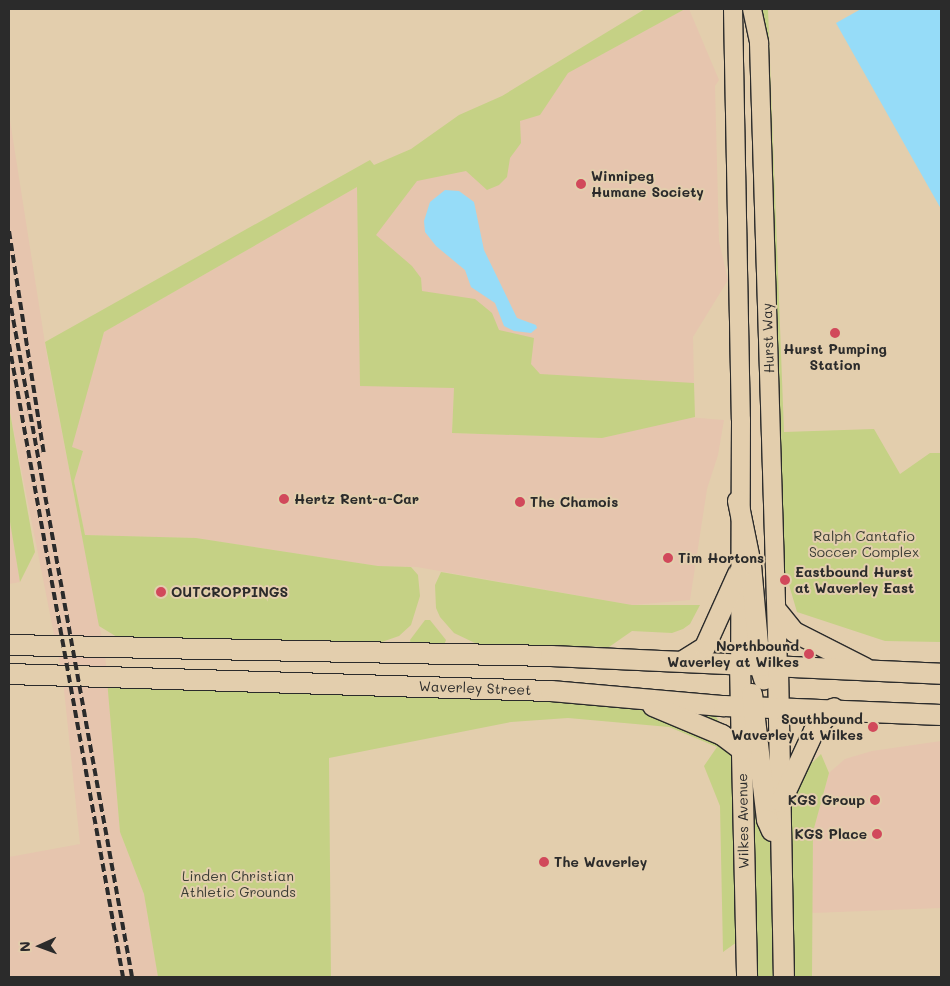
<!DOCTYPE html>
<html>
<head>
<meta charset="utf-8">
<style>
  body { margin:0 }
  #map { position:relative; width:950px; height:986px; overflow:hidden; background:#e3cead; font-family:Mali,sans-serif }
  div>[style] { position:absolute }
  .built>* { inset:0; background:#e6c5ae }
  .green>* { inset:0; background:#c5d185 }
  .water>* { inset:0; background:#96dcf8 }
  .roads { filter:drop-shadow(1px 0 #2b2b2b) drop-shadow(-1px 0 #2b2b2b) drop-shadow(0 1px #2b2b2b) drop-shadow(0 -1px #2b2b2b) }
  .tertiary>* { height:18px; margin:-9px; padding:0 9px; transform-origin:9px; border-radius:9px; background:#e3cead }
  .secondary>* { height:20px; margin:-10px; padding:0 10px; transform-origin:10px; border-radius:10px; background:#e3cead }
  .rail>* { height:4px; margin-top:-2px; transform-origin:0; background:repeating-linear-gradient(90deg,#2b2b2b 0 8px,transparent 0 12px) }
  .dots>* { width:14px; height:14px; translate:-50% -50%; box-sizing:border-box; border:2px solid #e3cead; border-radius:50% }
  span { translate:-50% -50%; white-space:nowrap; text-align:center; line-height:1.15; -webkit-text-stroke:4px #e3cead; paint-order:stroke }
  .poi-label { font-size:14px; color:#2b2b2b; font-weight:700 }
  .left { translate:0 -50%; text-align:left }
  .right { translate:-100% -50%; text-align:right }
  .street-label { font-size:14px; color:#2b2b2b }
  .park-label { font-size:14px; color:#3a3c34 }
  .frame { position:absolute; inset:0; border:10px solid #2b2b2b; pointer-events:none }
  .north { position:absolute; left:15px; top:921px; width:50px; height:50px; -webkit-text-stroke:4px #e3cead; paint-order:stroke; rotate:268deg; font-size:14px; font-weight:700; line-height:20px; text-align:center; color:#2b2b2b }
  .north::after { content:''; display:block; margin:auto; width:18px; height:22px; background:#2b2b2b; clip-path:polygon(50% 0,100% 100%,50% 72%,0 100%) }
</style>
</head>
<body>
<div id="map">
  <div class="built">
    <div style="clip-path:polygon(685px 9px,689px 9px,719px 80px,715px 86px,719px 241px,728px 280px,693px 337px,694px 383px,454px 388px,452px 433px,602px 438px,686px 417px,724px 420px,718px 455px,707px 489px,690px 600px,632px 605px,417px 567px,378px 566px,196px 538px,85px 535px,74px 481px,83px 451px,71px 447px,104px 332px,357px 187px)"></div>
    <div style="clip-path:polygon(9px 114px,47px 356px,105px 654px,120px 832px,144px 894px,158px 977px,9px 977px,9px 857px,80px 844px,63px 680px,9px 407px)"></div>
    <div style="clip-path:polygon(9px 516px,20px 582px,9px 584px)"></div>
    <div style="clip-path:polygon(941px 741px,941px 908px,812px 913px,813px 832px,829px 773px,845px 759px,872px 751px)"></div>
  </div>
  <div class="green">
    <div style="clip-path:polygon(645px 9px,685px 9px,568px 73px,540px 115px,520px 121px,521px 143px,510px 158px,507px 177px,499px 185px,487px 190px,466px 171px,417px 181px,376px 235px,412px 266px,421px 278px,422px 291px,475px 299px,492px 313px,499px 330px,534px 338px,531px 364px,540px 374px,694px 383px,695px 417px,602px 438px,452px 433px,454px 388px,360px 386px,357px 187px,104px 332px,72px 447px,83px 451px,74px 481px,85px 535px,196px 538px,378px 566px,411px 567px,418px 575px,420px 596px,411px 625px,399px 636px,376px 644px,122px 640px,99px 626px,45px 342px,370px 160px,374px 165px,411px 149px,459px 115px,502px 96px)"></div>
    <div style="clip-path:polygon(759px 9px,768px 9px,784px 432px,874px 429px,900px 474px,930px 453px,941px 453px,941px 642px,885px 641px,797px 612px,787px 578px,783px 577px)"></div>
    <div style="clip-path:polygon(9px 407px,35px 552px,20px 582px,9px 516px)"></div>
    <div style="clip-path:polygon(441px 572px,632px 605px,700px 605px,690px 624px,683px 629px,672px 633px,632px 631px,609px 647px,477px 644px,454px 633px,440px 617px,436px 608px,435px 585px)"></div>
    <div style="clip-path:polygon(425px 620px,430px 620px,446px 640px,444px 645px,411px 645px,410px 640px)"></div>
    <div style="clip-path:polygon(106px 668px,704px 707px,715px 715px,726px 733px,732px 761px,737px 942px,723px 952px,720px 806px,704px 766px,717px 747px,669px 727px,568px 718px,511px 722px,329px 758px,331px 977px,158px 977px,144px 894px,120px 832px)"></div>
    <div style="clip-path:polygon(765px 717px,769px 768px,776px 977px,756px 977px,748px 726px)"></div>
    <div style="clip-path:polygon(821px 754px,829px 773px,813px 832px,812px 977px,792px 977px,788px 820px,791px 799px,805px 764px,813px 762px)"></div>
  </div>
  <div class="water">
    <div style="clip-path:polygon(861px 9px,941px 9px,941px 209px,836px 23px)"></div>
    <div style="clip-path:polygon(445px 190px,459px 191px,474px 202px,484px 250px,517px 318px,536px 325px,537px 328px,531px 333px,514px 331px,504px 326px,495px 303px,471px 287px,465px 270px,436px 246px,425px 232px,424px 221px,430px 202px)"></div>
  </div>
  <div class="roads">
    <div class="tertiary">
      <div style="left:733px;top:9px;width:411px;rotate:88.9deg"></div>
      <div style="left:741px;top:420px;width:245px;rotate:90.2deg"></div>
      <div style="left:752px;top:9px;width:35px;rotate:78deg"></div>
      <div style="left:759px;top:43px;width:625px;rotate:88.26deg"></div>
    </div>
    <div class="secondary">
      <div style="left:738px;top:501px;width:65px;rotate:78.5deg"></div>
      <div style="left:751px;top:565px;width:101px;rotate:84.9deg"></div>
      <div style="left:760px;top:666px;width:14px;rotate:73deg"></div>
      <div style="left:778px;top:612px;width:26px;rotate:51deg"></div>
      <div style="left:794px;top:632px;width:80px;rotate:26.9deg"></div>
      <div style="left:9px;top:645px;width:542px;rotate:1.16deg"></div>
      <div style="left:551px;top:656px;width:390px;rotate:2.6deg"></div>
      <div style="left:683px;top:661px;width:26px;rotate:-32deg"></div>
      <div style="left:705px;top:647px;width:80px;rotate:-65.7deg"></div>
      <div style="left:740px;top:665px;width:312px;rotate:88.7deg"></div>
      <div style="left:778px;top:668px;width:309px;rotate:88.9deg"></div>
      <div style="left:9px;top:674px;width:542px;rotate:1.8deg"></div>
      <div style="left:551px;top:691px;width:174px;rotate:5deg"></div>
      <div style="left:724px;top:706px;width:217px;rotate:2.4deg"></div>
      <div style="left:752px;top:694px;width:127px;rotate:83.2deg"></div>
      <div style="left:767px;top:820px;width:12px;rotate:66deg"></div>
      <div style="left:653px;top:706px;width:75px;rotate:22.8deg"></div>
      <div style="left:722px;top:735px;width:25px;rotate:37deg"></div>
      <div style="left:781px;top:802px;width:78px;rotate:-65.1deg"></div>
      <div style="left:814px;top:731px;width:30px;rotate:-49deg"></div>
    </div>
  </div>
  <div class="rail">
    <div style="left:9px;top:231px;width:227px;rotate:81.1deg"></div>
    <div style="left:9px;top:296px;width:692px;rotate:79.76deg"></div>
    <div style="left:9px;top:344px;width:643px;rotate:79.79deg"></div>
  </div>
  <div class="dots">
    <div style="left:581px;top:184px;background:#d1495b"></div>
    <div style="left:835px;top:333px;background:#d1495b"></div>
    <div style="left:284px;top:499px;background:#d1495b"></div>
    <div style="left:520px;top:502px;background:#d1495b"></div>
    <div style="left:668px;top:558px;background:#d1495b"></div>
    <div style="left:785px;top:580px;background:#d1495b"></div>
    <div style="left:161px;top:592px;background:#d1495b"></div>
    <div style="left:809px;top:654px;background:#d1495b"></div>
    <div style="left:873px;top:727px;background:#d1495b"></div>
    <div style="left:875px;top:800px;background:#d1495b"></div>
    <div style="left:877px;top:834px;background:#d1495b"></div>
    <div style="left:544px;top:862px;background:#d1495b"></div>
  </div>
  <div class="poi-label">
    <span class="left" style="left:591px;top:184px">Winnipeg<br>Humane Society</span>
    <span style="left:835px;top:357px">Hurst Pumping<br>Station</span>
    <span class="left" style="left:294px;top:499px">Hertz Rent-a-Car</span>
    <span class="left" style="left:530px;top:502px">The Chamois</span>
    <span class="left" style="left:678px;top:558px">Tim Hortons</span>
    <span class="left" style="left:795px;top:580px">Eastbound Hurst<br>at Waverley East</span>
    <span class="left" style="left:171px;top:592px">OUTCROPPINGS</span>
    <span class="right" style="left:799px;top:654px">Northbound<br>Waverley at Wilkes</span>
    <span class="right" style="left:863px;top:727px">Southbound<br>Waverley at Wilkes</span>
    <span class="right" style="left:865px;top:800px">KGS Group</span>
    <span class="right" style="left:867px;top:834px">KGS Place</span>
    <span class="left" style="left:554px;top:862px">The Waverley</span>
  </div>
  <div class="street-label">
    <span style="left:768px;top:338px;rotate:-92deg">Hurst Way</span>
    <span style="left:475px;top:688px;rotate:2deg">Waverley Street</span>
    <span style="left:743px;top:821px;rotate:-91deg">Wilkes Avenue</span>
  </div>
  <div class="park-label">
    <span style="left:864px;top:544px">Ralph Cantafio<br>Soccer Complex</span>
    <span style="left:238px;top:884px">Linden Christian<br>Athletic Grounds</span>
  </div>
  <div class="frame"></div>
  <div class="north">N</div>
</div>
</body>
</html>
